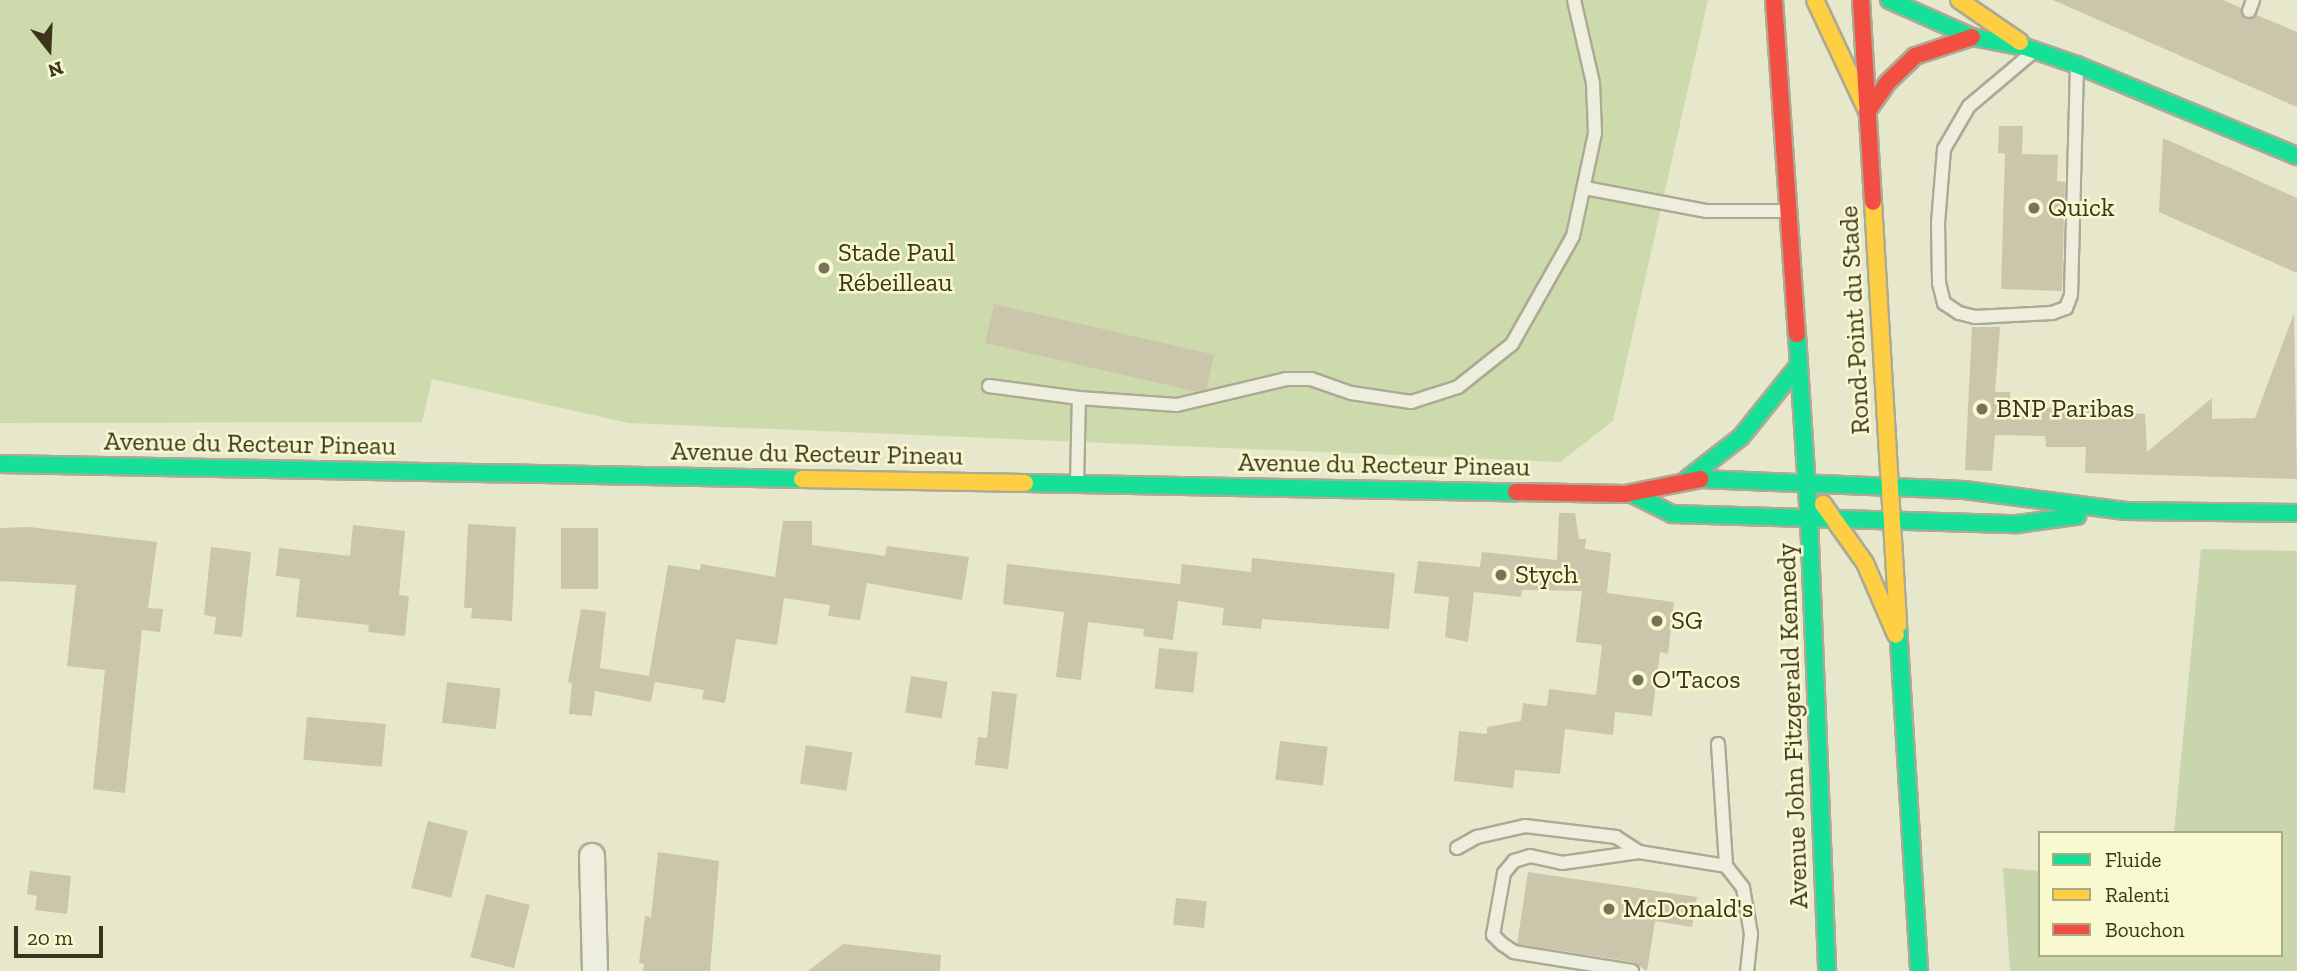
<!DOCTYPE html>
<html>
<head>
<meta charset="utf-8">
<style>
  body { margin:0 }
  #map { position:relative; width:2297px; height:971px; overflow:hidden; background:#e7e7cb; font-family:"Zilla Slab",serif }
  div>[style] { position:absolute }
  .green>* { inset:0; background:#cddbac }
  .cemetery>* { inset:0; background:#c9d5ac }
  .building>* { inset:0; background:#cbc5ac; transform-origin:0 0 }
  .roads { filter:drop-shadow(2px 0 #acaa95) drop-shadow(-2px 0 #acaa95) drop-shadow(0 2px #acaa95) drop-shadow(0 -2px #acaa95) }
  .lane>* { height:12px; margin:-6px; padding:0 6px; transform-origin:6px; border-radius:6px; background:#eeeede }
  .street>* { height:24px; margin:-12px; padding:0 12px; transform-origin:12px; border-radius:12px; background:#eeeede }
  .fast>* { height:16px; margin:-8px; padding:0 8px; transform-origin:8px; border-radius:8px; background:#16e098 }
  .slow>* { height:16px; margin:-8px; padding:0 8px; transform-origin:8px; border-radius:8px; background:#ffcf43 }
  .jam>* { height:16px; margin:-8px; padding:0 8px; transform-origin:8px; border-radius:8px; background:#f24e42 }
  .dots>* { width:19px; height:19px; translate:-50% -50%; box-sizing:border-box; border:4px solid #f9f9d0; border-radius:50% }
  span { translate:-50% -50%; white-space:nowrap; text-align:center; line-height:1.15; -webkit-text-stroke:5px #f9f9d0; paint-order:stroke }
  .poi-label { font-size:26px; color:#3b341b }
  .left { translate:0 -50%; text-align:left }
  .street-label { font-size:26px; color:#3b341b }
  .legend { position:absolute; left:2038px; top:831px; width:245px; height:126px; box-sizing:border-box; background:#f9f9d0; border:2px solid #adaa88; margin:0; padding:9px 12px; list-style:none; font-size:21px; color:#3b341b }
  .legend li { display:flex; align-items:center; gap:14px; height:35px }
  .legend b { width:35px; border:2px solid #adaa88 }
  .north { position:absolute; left:14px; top:14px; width:70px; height:70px; -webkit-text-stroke:5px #f9f9d0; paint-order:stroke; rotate:162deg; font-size:19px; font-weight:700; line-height:28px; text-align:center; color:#3b341b }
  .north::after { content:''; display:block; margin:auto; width:24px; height:32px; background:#3b341b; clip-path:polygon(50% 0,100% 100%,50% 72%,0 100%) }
  .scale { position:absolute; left:14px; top:926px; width:89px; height:32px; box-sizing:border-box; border:4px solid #3b341b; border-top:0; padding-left:9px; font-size:21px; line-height:24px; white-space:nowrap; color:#3b341b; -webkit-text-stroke:5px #f9f9d0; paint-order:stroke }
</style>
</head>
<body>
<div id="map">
  <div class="green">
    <div style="clip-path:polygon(0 0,1708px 0,1613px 421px,1560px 462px,629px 423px,432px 379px,422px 422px,0 423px)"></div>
  </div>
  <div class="cemetery">
    <div style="clip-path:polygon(2201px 549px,2297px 551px,2297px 971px,2010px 971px,2003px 868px,2040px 871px,2040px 955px,2281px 955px,2281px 833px,2174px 833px)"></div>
  </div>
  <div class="building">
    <div style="clip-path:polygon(2053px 0,2223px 0,2241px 8px,2245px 19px,2257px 15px,2297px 32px,2297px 107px)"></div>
    <div style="clip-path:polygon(1999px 126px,2023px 126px,2022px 154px,2058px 155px,2057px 181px,2065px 182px,2062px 291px,2001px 289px,2005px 154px,2009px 154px,1998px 153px)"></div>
    <div style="clip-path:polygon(2163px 138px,2297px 198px,2297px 273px,2159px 212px)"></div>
    <div style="left:994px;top:304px;width:226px;height:40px;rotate:13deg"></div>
    <div style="clip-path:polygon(2294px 313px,2297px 479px,2085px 473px,2086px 447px,2046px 447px,2045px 436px,1995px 435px,1992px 471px,1965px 470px,1972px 327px,2000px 327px,1995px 392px,2010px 392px,2010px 405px,2145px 414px,2147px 452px,2212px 398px,2212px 419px,2255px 418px)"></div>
    <div style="clip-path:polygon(1559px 513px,1575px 513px,1579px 539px,1586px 539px,1585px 549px,1611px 553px,1607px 593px,1674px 602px,1668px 654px,1660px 652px,1652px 716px,1615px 712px,1613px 735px,1565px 729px,1560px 774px,1515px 770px,1513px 788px,1454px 781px,1459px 731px,1487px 734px,1487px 727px,1521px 721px,1523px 703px,1547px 706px,1549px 689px,1596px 695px,1602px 645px,1576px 642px,1582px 591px,1522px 590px,1521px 597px,1474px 592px,1468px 642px,1445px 637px,1449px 597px,1414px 593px,1418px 561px,1480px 567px,1482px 552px,1557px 560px)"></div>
    <div style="clip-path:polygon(783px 521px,812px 521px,812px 545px,885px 556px,887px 546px,969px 557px,962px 600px,867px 583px,860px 620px,828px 616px,830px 605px,784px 598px,777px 645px,736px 639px,725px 703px,702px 699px,704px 690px,655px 682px,651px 702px,595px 691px,592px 716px,569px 714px,572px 683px,568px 682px,581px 609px,606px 612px,600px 668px,649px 676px,668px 565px,700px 570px,701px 564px,775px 577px)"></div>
    <div style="clip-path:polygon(468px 524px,516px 527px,512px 621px,471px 618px,472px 608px,464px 608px)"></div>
    <div style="clip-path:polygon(353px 525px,405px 531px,399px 595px,409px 596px,405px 636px,368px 632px,369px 625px,296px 617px,300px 579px,276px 576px,279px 548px,350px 556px)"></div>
    <div style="clip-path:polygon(29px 527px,157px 542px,148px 608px,163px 609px,160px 632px,142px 630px,125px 793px,93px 789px,105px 670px,67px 666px,76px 585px,0 581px,0 528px)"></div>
    <div style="left:561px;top:528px;width:37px;height:61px"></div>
    <div style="clip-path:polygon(211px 547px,251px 552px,242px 637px,214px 634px,216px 617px,204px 615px)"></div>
    <div style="clip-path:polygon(1252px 558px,1395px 573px,1389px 629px,1262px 619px,1261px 629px,1222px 625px,1224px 608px,1178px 601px,1173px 640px,1143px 636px,1144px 629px,1088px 622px,1081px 680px,1056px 677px,1064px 612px,1003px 604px,1007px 564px,1180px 584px,1182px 564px,1251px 572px)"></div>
    <div style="left:1159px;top:648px;width:39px;height:41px;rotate:6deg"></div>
    <div style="left:911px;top:676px;width:37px;height:37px;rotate:9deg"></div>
    <div style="left:447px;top:682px;width:54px;height:41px;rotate:7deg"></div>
    <div style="clip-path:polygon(992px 691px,1017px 694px,1008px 769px,975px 765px,978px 737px,987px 738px)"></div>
    <div style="left:307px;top:717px;width:79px;height:43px;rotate:5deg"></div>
    <div style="left:1280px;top:741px;width:48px;height:39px;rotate:7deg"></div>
    <div style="left:806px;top:745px;width:47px;height:39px;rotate:9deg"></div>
    <div style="left:428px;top:821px;width:41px;height:69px;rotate:14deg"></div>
    <div style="clip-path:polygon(658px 852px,719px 861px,710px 971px,643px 971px,644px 964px,639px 963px,645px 916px,651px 917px)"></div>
    <div style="clip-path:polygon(30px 871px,71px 876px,67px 914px,35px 910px,37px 896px,27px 894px)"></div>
    <div style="clip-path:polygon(1528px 872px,1697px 897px,1692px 927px,1655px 921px,1647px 971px,1633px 962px,1517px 944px)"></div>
    <div style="left:486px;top:894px;width:45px;height:65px;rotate:14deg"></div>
    <div style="left:1176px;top:898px;width:31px;height:27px;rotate:6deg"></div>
    <div style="clip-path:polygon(843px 944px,941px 955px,940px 971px,808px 971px)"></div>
  </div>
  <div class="roads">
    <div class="lane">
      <div style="left:2249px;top:11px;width:12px;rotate:-70deg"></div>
      <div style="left:2032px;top:53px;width:82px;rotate:139.9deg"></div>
      <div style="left:1969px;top:106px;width:50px;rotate:120.2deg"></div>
      <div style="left:1944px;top:149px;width:74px;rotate:94.6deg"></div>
      <div style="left:1938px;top:223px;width:60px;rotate:89deg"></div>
      <div style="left:1939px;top:283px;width:21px;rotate:76deg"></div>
      <div style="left:1944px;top:303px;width:18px;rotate:34deg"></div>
      <div style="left:1959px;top:313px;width:16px;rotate:14deg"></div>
      <div style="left:1975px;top:317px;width:77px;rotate:-3deg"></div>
      <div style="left:2052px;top:313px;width:15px;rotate:-20deg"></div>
      <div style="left:2066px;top:308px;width:14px;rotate:-69deg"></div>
      <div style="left:2071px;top:295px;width:228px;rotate:-88.5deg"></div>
      <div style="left:1585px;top:188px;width:124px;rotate:10.7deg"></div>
      <div style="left:1707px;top:211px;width:79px"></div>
      <div style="left:989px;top:386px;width:91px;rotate:7.6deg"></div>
      <div style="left:1077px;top:483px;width:85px;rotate:-88.7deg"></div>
      <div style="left:1079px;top:398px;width:98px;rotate:4.1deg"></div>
      <div style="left:1177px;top:405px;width:112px;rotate:-13.4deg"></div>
      <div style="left:1286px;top:379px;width:25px"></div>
      <div style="left:1311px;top:379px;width:42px;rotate:19.3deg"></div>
      <div style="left:1351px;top:393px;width:61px;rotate:8.5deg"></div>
      <div style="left:1411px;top:402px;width:49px;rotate:-17.7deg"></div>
      <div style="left:1458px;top:387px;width:69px;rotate:-38.5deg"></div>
      <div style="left:1512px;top:344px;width:124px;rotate:-60.5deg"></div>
      <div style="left:1573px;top:236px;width:105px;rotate:-77.9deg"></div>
      <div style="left:1595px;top:133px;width:50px;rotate:-92.3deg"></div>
      <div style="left:1593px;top:83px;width:85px;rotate:-102.9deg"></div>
      <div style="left:1718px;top:744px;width:122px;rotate:86.2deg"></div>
      <div style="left:1726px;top:866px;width:28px;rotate:52deg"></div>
      <div style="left:1743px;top:888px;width:47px;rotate:80.1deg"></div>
      <div style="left:1751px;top:934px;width:37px;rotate:96deg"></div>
      <div style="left:1457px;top:848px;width:23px;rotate:-29deg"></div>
      <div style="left:1477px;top:837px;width:49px;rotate:-12.9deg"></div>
      <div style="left:1525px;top:826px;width:92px;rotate:6.9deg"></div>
      <div style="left:1616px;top:837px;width:27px;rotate:33deg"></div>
      <div style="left:1632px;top:971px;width:120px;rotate:-170.9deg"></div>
      <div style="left:1514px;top:952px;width:14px;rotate:-146deg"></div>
      <div style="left:1502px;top:944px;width:13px;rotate:-135deg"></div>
      <div style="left:1493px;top:935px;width:63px;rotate:-79.9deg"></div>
      <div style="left:1504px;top:873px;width:16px;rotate:-50deg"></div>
      <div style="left:1514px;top:861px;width:17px;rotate:-17deg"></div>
      <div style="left:1530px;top:856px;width:33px;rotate:12deg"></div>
      <div style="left:1562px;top:863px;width:78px;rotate:-8.1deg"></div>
      <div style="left:1639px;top:852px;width:88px;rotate:9.1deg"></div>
    </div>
    <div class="street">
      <div style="left:592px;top:856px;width:115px;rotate:88.5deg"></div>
    </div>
    <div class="fast">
      <div style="left:1889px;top:0;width:91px;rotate:24deg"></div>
      <div style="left:1972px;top:37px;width:54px;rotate:10.7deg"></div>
      <div style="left:2025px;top:47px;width:55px;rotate:19.1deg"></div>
      <div style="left:2077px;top:65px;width:238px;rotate:22.5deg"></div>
      <div style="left:1797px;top:334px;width:184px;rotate:86.3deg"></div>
      <div style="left:1809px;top:518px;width:453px;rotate:87.7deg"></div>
      <div style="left:0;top:464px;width:802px;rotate:1.07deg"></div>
      <div style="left:1687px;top:479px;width:68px;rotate:-37.9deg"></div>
      <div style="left:1741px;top:437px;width:91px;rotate:-51.2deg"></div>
      <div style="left:1701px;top:479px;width:263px;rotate:2.4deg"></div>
      <div style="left:1964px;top:490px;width:163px;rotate:7.4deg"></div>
      <div style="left:2126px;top:511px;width:171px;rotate:0.7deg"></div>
      <div style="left:1025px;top:483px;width:491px;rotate:1.1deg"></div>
      <div style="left:1632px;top:494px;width:45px;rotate:26.6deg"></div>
      <div style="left:1672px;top:514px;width:345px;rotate:1.7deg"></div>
      <div style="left:2017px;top:524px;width:61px;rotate:-7.6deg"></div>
      <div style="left:1898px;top:625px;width:347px;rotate:86.5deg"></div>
    </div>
    <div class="slow">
      <div style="left:1815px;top:0;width:120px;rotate:64.9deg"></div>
      <div style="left:1959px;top:0;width:74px;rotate:34.5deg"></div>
      <div style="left:1873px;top:202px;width:424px;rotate:86.6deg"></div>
      <div style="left:802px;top:479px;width:223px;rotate:1deg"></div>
      <div style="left:1823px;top:504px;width:72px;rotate:54.6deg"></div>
      <div style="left:1865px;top:563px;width:78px;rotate:66.7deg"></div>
    </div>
    <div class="jam">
      <div style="left:1774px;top:0;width:335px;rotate:86.1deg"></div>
      <div style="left:1861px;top:0;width:202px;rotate:86.6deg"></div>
      <div style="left:1867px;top:112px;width:35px;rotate:-55deg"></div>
      <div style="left:1887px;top:83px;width:39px;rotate:-44deg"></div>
      <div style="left:1915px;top:56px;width:60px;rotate:-18.4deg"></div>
      <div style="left:1516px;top:492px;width:109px;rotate:1.1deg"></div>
      <div style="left:1625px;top:494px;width:77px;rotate:-11.2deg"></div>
    </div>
  </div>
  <div class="dots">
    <div style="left:2034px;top:208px;background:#777359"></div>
    <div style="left:824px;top:268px;background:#777359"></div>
    <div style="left:1982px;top:409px;background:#777359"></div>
    <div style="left:1501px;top:575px;background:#777359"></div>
    <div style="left:1657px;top:621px;background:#777359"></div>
    <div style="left:1638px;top:680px;background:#777359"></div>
    <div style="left:1609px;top:909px;background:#777359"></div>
  </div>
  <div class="poi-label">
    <span class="left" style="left:2048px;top:208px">Quick</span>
    <span class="left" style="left:838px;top:268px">Stade Paul<br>Rébeilleau</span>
    <span class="left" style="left:1996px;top:409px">BNP Paribas</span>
    <span class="left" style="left:1515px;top:575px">Stych</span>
    <span class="left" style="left:1671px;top:621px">SG</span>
    <span class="left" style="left:1652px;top:680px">O'Tacos</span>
    <span class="left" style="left:1623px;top:909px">McDonald's</span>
  </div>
  <div class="street-label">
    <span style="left:1855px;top:320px;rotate:-93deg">Rond-Point du Stade</span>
    <span style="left:250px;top:444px;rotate:1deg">Avenue du Recteur Pineau</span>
    <span style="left:817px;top:454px;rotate:1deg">Avenue du Recteur Pineau</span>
    <span style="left:1384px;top:465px;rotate:1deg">Avenue du Recteur Pineau</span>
    <span style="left:1793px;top:726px;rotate:-92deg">Avenue John Fitzgerald Kennedy</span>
  </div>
  <ul class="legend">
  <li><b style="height:9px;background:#16e098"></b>Fluide</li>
  <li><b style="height:9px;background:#ffcf43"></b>Ralenti</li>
  <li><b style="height:9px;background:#f24e42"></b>Bouchon</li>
  </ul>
  <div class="north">N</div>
  <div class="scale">20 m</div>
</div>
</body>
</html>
